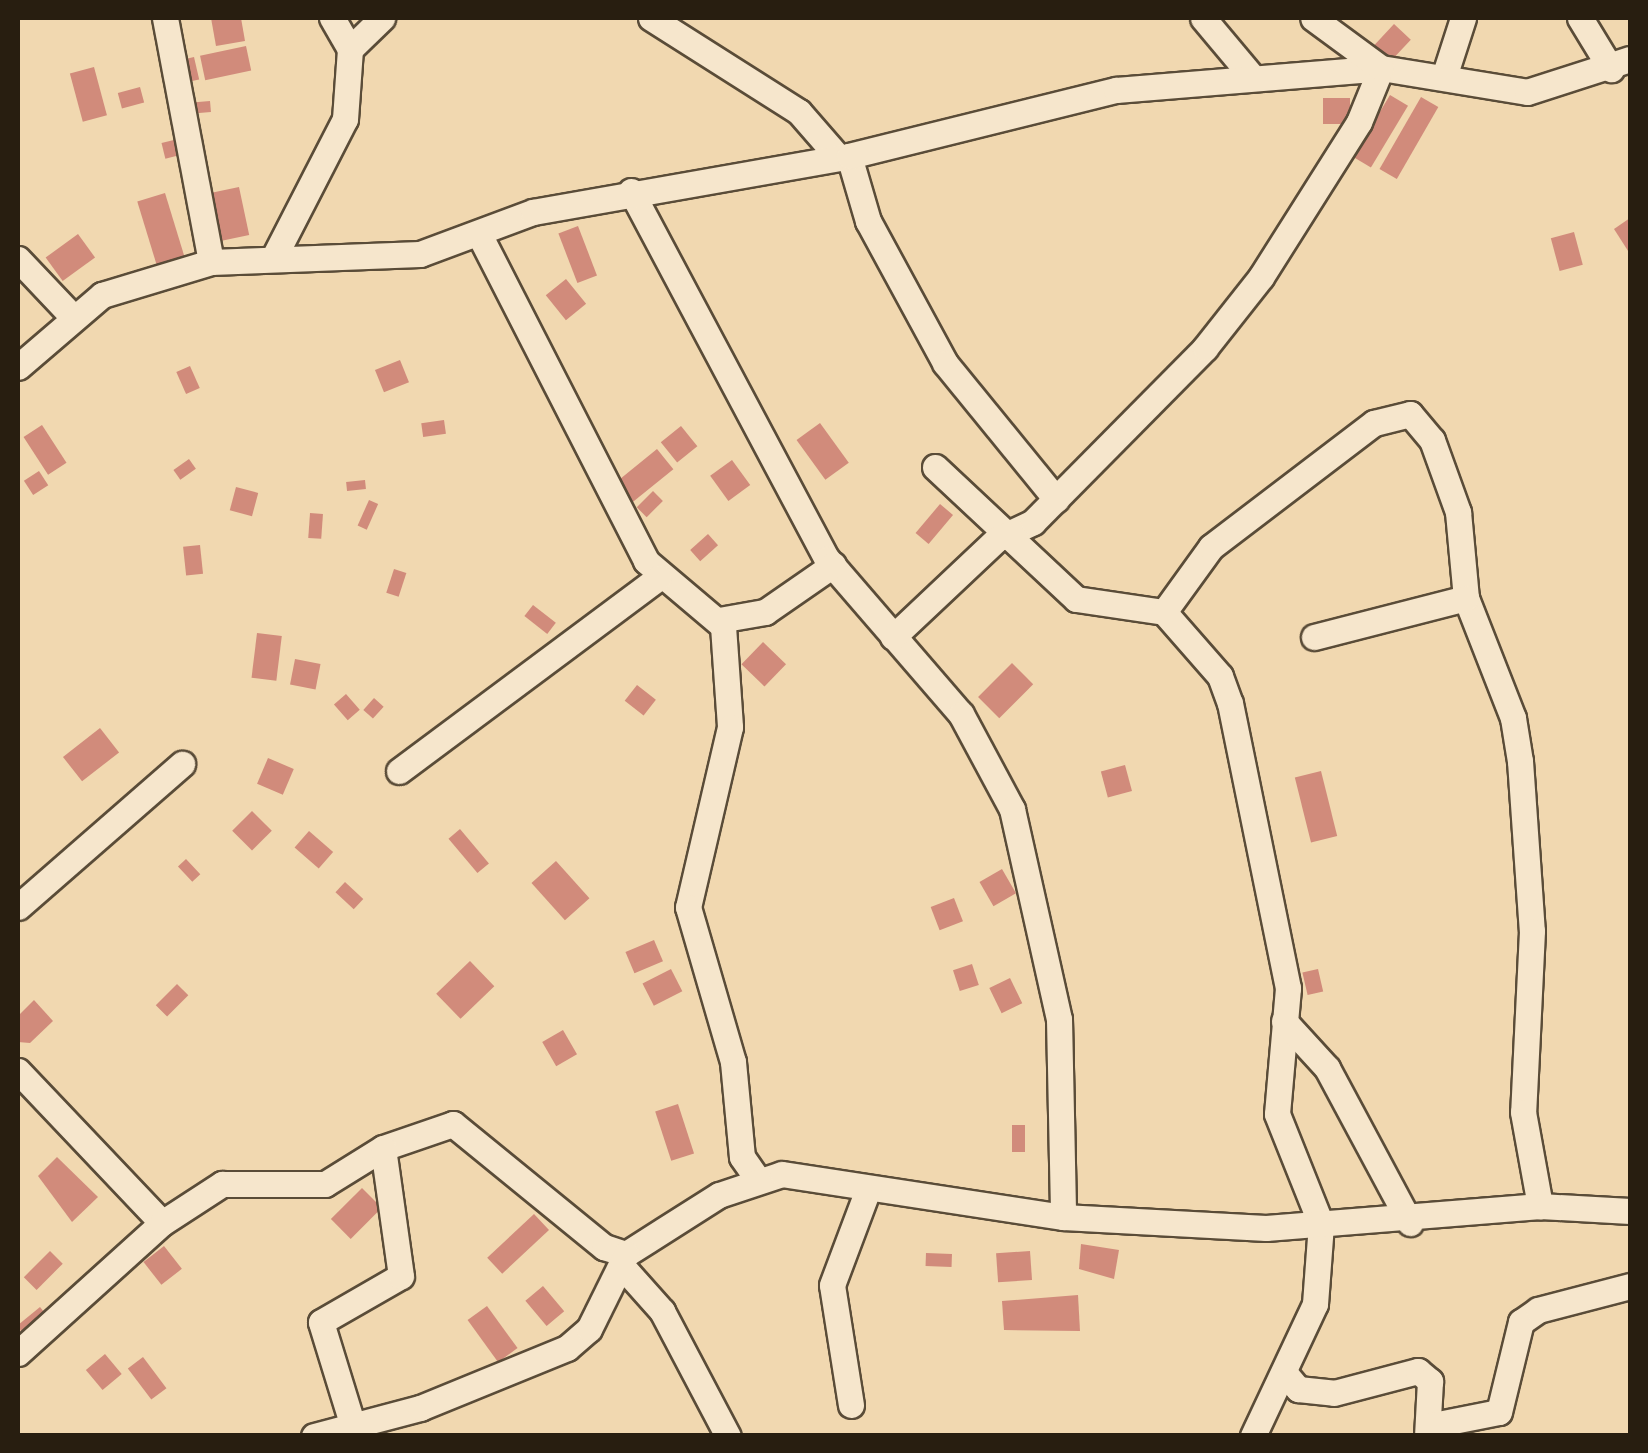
<!DOCTYPE html>
<html>
<head>
<meta charset="utf-8">
<style>
  body { margin:0 }
  #map { position:relative; width:1648px; height:1453px; overflow:hidden; background:#f1d8b0; font-family:"IM FELL DW Pica",serif }
  div>[style] { position:absolute }
  .building>* { inset:0; background:#d18b7b; transform-origin:0 0 }
  .roads { filter:drop-shadow(2px 0 #5a4c38) drop-shadow(-2px 0 #5a4c38) drop-shadow(0 2px #5a4c38) drop-shadow(0 -2px #5a4c38) }
  .minor>* { height:25px; margin:-12.5px; padding:0 12.5px; transform-origin:12.5px; border-radius:12.5px; background:#f6e6cc }
  span { translate:-50% -50%; white-space:nowrap; text-align:center; line-height:1.15; -webkit-text-stroke:10px #f6e6cc; paint-order:stroke }
  .frame { position:absolute; inset:0; border:20px solid #281e10; pointer-events:none }
</style>
</head>
<body>
<div id="map">
  <div class="building">
    <div style="clip-path:polygon(211px 18px,241px 18px,245px 41px,216px 46px)"></div>
    <div style="left:1394px;top:24px;width:23px;height:31px;rotate:43deg"></div>
    <div style="left:246px;top:46px;width:25px;height:47px;rotate:78deg"></div>
    <div style="left:194px;top:57px;width:23px;height:12px;rotate:77deg"></div>
    <div style="left:94px;top:67px;width:50px;height:25px;rotate:75deg"></div>
    <div style="left:140px;top:87px;width:16px;height:23px;rotate:75deg"></div>
    <div style="left:1390px;top:95px;width:21px;height:72px;rotate:31deg"></div>
    <div style="left:1421px;top:97px;width:20px;height:83px;rotate:30deg"></div>
    <div style="left:1323px;top:98px;width:27px;height:26px"></div>
    <div style="left:210px;top:101px;width:11px;height:18px;rotate:85deg"></div>
    <div style="left:178px;top:139px;width:16px;height:17px;rotate:76deg"></div>
    <div style="left:239px;top:187px;width:49px;height:28px;rotate:78deg"></div>
    <div style="left:165px;top:193px;width:69px;height:29px;rotate:73deg"></div>
    <div style="clip-path:polygon(1630px 218px,1630px 254px,1614px 229px)"></div>
    <div style="left:578px;top:226px;width:53px;height:21px;rotate:69deg"></div>
    <div style="left:1574px;top:232px;width:34px;height:24px;rotate:75deg"></div>
    <div style="left:78px;top:234px;width:29px;height:40px;rotate:54deg"></div>
    <div style="left:566px;top:279px;width:32px;height:26px;rotate:51deg"></div>
    <div style="left:400px;top:360px;width:24px;height:27px;rotate:68deg"></div>
    <div style="left:190px;top:366px;width:24px;height:15px;rotate:66deg"></div>
    <div style="left:444px;top:420px;width:14px;height:23px;rotate:82deg"></div>
    <div style="left:820px;top:423px;width:49px;height:29px;rotate:54deg"></div>
    <div style="left:42px;top:425px;width:45px;height:22px;rotate:57deg"></div>
    <div style="left:681px;top:426px;width:26px;height:26px;rotate:51deg"></div>
    <div style="left:657px;top:449px;width:26px;height:59px;rotate:51deg"></div>
    <div style="left:189px;top:459px;width:12px;height:19px;rotate:55deg"></div>
    <div style="left:732px;top:460px;width:31px;height:27px;rotate:54deg"></div>
    <div style="left:39px;top:471px;width:17px;height:18px;rotate:57deg"></div>
    <div style="left:365px;top:480px;width:9px;height:19px;rotate:84deg"></div>
    <div style="left:236px;top:487px;width:23px;height:24px;rotate:15deg"></div>
    <div style="left:653px;top:491px;width:14px;height:23px;rotate:45deg"></div>
    <div style="left:369px;top:500px;width:10px;height:28px;rotate:24deg"></div>
    <div style="left:940px;top:504px;width:17px;height:38px;rotate:40deg"></div>
    <div style="left:310px;top:513px;width:13px;height:25px;rotate:4deg"></div>
    <div style="left:708px;top:534px;width:15px;height:24px;rotate:48deg"></div>
    <div style="left:200px;top:545px;width:29px;height:17px;rotate:84deg"></div>
    <div style="left:394px;top:569px;width:13px;height:25px;rotate:18deg"></div>
    <div style="left:533px;top:605px;width:29px;height:14px;rotate:38deg"></div>
    <div style="left:257px;top:633px;width:25px;height:45px;rotate:7deg"></div>
    <div style="left:763px;top:642px;width:32px;height:31px;rotate:44deg"></div>
    <div style="left:295px;top:659px;width:26px;height:26px;rotate:11deg"></div>
    <div style="left:1012px;top:663px;width:30px;height:48px;rotate:45deg"></div>
    <div style="left:637px;top:685px;width:24px;height:20px;rotate:38deg"></div>
    <div style="left:346px;top:694px;width:21px;height:16px;rotate:49deg"></div>
    <div style="left:374px;top:698px;width:13px;height:16px;rotate:42deg"></div>
    <div style="left:100px;top:728px;width:31px;height:47px;rotate:52deg"></div>
    <div style="left:268px;top:758px;width:28px;height:28px;rotate:23deg"></div>
    <div style="left:1125px;top:765px;width:27px;height:25px;rotate:75deg"></div>
    <div style="left:1321px;top:771px;width:67px;height:27px;rotate:76deg"></div>
    <div style="left:252px;top:811px;width:28px;height:28px;rotate:45deg"></div>
    <div style="left:460px;top:829px;width:45px;height:15px;rotate:50deg"></div>
    <div style="left:309px;top:831px;width:32px;height:22px;rotate:41deg"></div>
    <div style="left:186px;top:859px;width:21px;height:11px;rotate:47deg"></div>
    <div style="left:556px;top:861px;width:50px;height:33px;rotate:48deg"></div>
    <div style="left:1002px;top:869px;width:28px;height:26px;rotate:60deg"></div>
    <div style="left:345px;top:882px;width:25px;height:14px;rotate:43deg"></div>
    <div style="left:954px;top:898px;width:25px;height:25px;rotate:69deg"></div>
    <div style="left:654px;top:940px;width:23px;height:31px;rotate:67deg"></div>
    <div style="left:470px;top:961px;width:35px;height:47px;rotate:46deg"></div>
    <div style="left:972px;top:964px;width:22px;height:20px;rotate:72deg"></div>
    <div style="left:671px;top:969px;width:25px;height:32px;rotate:63deg"></div>
    <div style="left:1318px;top:969px;width:23px;height:16px;rotate:77deg"></div>
    <div style="left:1010px;top:978px;width:28px;height:23px;rotate:64deg"></div>
    <div style="left:177px;top:984px;width:16px;height:30px;rotate:45deg"></div>
    <div style="clip-path:polygon(34px 1000px,53px 1021px,30px 1043px,18px 1042px,18px 1016px)"></div>
    <div style="left:563px;top:1030px;width:28px;height:24px;rotate:60deg"></div>
    <div style="left:678px;top:1104px;width:52px;height:24px;rotate:72deg"></div>
    <div style="left:1012px;top:1125px;width:13px;height:27px"></div>
    <div style="clip-path:polygon(57px 1157px,98px 1197px,72px 1222px,38px 1176px)"></div>
    <div style="left:362px;top:1188px;width:28px;height:44px;rotate:45deg"></div>
    <div style="left:534px;top:1214px;width:22px;height:64px;rotate:47deg"></div>
    <div style="clip-path:polygon(1081px 1244px,1119px 1250px,1114px 1279px,1079px 1269px)"></div>
    <div style="left:164px;top:1246px;width:29px;height:26px;rotate:52deg"></div>
    <div style="left:50px;top:1251px;width:18px;height:37px;rotate:45deg"></div>
    <div style="left:1030px;top:1251px;width:29px;height:34px;rotate:86deg"></div>
    <div style="left:926px;top:1253px;width:26px;height:13px;rotate:2deg"></div>
    <div style="left:543px;top:1286px;width:33px;height:23px;rotate:50deg"></div>
    <div style="clip-path:polygon(1078px 1295px,1080px 1331px,1004px 1330px,1002px 1301px)"></div>
    <div style="left:487px;top:1306px;width:52px;height:24px;rotate:54deg"></div>
    <div style="clip-path:polygon(40px 1307px,52px 1322px,26px 1342px,18px 1325px)"></div>
    <div style="left:105px;top:1354px;width:26px;height:25px;rotate:50deg"></div>
    <div style="left:143px;top:1357px;width:39px;height:19px;rotate:53deg"></div>
  </div>
  <div class="roads">
    <div class="minor">
      <div style="left:165px;top:18px;width:248px;rotate:79.3deg"></div>
      <div style="left:651px;top:18px;width:175px;rotate:32.4deg"></div>
      <div style="left:799px;top:112px;width:61px;rotate:49deg"></div>
      <div style="left:1203px;top:18px;width:72px;rotate:50.1deg"></div>
      <div style="left:1580px;top:18px;width:60px;rotate:58.7deg"></div>
      <div style="left:350px;top:49px;width:45px;rotate:-44.1deg"></div>
      <div style="left:1444px;top:77px;width:62px;rotate:-72.1deg"></div>
      <div style="left:849px;top:156px;width:68px;rotate:73.7deg"></div>
      <div style="left:868px;top:221px;width:162px;rotate:61.5deg"></div>
      <div style="left:945px;top:363px;width:176px;rotate:50.8deg"></div>
      <div style="left:631px;top:191px;width:417px;rotate:62deg"></div>
      <div style="left:827px;top:559px;width:205px;rotate:49.2deg"></div>
      <div style="left:961px;top:714px;width:108px;rotate:61.8deg"></div>
      <div style="left:1012px;top:809px;width:215px;rotate:77.4deg"></div>
      <div style="left:1059px;top:1019px;width:198px;rotate:88.8deg"></div>
      <div style="left:479px;top:234px;width:367px;rotate:62.9deg"></div>
      <div style="left:646px;top:561px;width:101px;rotate:40.2deg"></div>
      <div style="left:723px;top:626px;width:101px;rotate:86deg"></div>
      <div style="left:730px;top:727px;width:185px;rotate:103.1deg"></div>
      <div style="left:688px;top:907px;width:161px;rotate:73.8deg"></div>
      <div style="left:733px;top:1062px;width:95px;rotate:84.6deg"></div>
      <div style="left:742px;top:1157px;width:24px;rotate:55deg"></div>
      <div style="left:18px;top:259px;width:80px;rotate:46.5deg"></div>
      <div style="left:273px;top:259px;width:157px;rotate:-62.8deg"></div>
      <div style="left:345px;top:119px;width:70px;rotate:-85.9deg"></div>
      <div style="left:350px;top:49px;width:36px;rotate:-120deg"></div>
      <div style="left:18px;top:367px;width:111px;rotate:-40.6deg"></div>
      <div style="left:102px;top:295px;width:114px;rotate:-16.8deg"></div>
      <div style="left:211px;top:262px;width:209px;rotate:-2.2deg"></div>
      <div style="left:420px;top:254px;width:121px;rotate:-20.4deg"></div>
      <div style="left:533px;top:212px;width:321px;rotate:-10deg"></div>
      <div style="left:849px;top:156px;width:275px;rotate:-13.9deg"></div>
      <div style="left:1116px;top:90px;width:266px;rotate:-4.7deg"></div>
      <div style="left:1381px;top:68px;width:148px;rotate:9.3deg"></div>
      <div style="left:1527px;top:92px;width:108px;rotate:-17.8deg"></div>
      <div style="left:935px;top:467px;width:193px;rotate:43.1deg"></div>
      <div style="left:1076px;top:599px;width:89px;rotate:8.4deg"></div>
      <div style="left:1164px;top:612px;width:85px;rotate:48.8deg"></div>
      <div style="left:1220px;top:676px;width:29px;rotate:70deg"></div>
      <div style="left:1230px;top:703px;width:291px;rotate:78.5deg"></div>
      <div style="left:1288px;top:988px;width:126px;rotate:95deg"></div>
      <div style="left:1277px;top:1114px;width:118px;rotate:68.2deg"></div>
      <div style="left:1321px;top:1224px;width:80px;rotate:94.3deg"></div>
      <div style="left:1315px;top:1304px;width:146px;rotate:115.2deg"></div>
      <div style="left:1164px;top:612px;width:80px;rotate:-54.1deg"></div>
      <div style="left:1211px;top:547px;width:205px;rotate:-37.3deg"></div>
      <div style="left:1374px;top:423px;width:37px;rotate:-14deg"></div>
      <div style="left:1410px;top:414px;width:34px;rotate:50deg"></div>
      <div style="left:1432px;top:440px;width:77px;rotate:70.1deg"></div>
      <div style="left:1458px;top:512px;width:86px;rotate:84.7deg"></div>
      <div style="left:1466px;top:598px;width:129px;rotate:68.6deg"></div>
      <div style="left:1513px;top:718px;width:44px;rotate:80.8deg"></div>
      <div style="left:1520px;top:761px;width:170px;rotate:86deg"></div>
      <div style="left:1532px;top:931px;width:181px;rotate:92.8deg"></div>
      <div style="left:1523px;top:1112px;width:96px;rotate:79.7deg"></div>
      <div style="left:719px;top:620px;width:47px;rotate:-9.9deg"></div>
      <div style="left:765px;top:612px;width:83px;rotate:-34.7deg"></div>
      <div style="left:893px;top:637px;width:143px;rotate:-43.3deg"></div>
      <div style="left:997px;top:539px;width:40px;rotate:-25deg"></div>
      <div style="left:1033px;top:522px;width:245px;rotate:-45.3deg"></div>
      <div style="left:1205px;top:348px;width:90px;rotate:-51.7deg"></div>
      <div style="left:1261px;top:277px;width:183px;rotate:-57.7deg"></div>
      <div style="left:1359px;top:122px;width:58px;rotate:-67.8deg"></div>
      <div style="left:1381px;top:68px;width:84px;rotate:-143.7deg"></div>
      <div style="left:1314px;top:637px;width:157px;rotate:-14.4deg"></div>
      <div style="left:399px;top:771px;width:324px;rotate:-36.7deg"></div>
      <div style="left:18px;top:907px;width:218px;rotate:-41.1deg"></div>
      <div style="left:1284px;top:1021px;width:64px;rotate:47.5deg"></div>
      <div style="left:1327px;top:1068px;width:176px;rotate:61.8deg"></div>
      <div style="left:18px;top:1071px;width:209px;rotate:46.5deg"></div>
      <div style="left:621px;top:1265px;width:62px;rotate:48.3deg"></div>
      <div style="left:662px;top:1311px;width:141px;rotate:62.2deg"></div>
      <div style="left:18px;top:1353px;width:194px;rotate:-42.1deg"></div>
      <div style="left:162px;top:1223px;width:72px;rotate:-33deg"></div>
      <div style="left:222px;top:1184px;width:103px"></div>
      <div style="left:325px;top:1184px;width:68px;rotate:-31.8deg"></div>
      <div style="left:383px;top:1148px;width:74px;rotate:-18.9deg"></div>
      <div style="left:453px;top:1124px;width:195px;rotate:39.2deg"></div>
      <div style="left:604px;top:1247px;width:23px;rotate:18deg"></div>
      <div style="left:626px;top:1254px;width:110px;rotate:-32.4deg"></div>
      <div style="left:719px;top:1195px;width:66px;rotate:-18.4deg"></div>
      <div style="left:782px;top:1174px;width:284px;rotate:8.7deg"></div>
      <div style="left:1063px;top:1217px;width:203px;rotate:3.1deg"></div>
      <div style="left:1266px;top:1228px;width:275px;rotate:-4.6deg"></div>
      <div style="left:1540px;top:1206px;width:90px;rotate:3.2deg"></div>
      <div style="left:1288px;top:1377px;width:16px;rotate:50deg"></div>
      <div style="left:1298px;top:1389px;width:36px;rotate:6deg"></div>
      <div style="left:1334px;top:1393px;width:87px;rotate:-14.7deg"></div>
      <div style="left:1418px;top:1371px;width:16px;rotate:40deg"></div>
      <div style="left:1430px;top:1381px;width:55px;rotate:93.1deg"></div>
      <div style="left:851px;top:1405px;width:121px;rotate:-99deg"></div>
      <div style="left:832px;top:1285px;width:103px;rotate:-69.4deg"></div>
      <div style="left:1428px;top:1426px;width:72px;rotate:-11.2deg"></div>
      <div style="left:1499px;top:1412px;width:93px;rotate:-76.3deg"></div>
      <div style="left:1521px;top:1322px;width:21px;rotate:-35deg"></div>
      <div style="left:1538px;top:1310px;width:95px;rotate:-14.6deg"></div>
      <div style="left:314px;top:1436px;width:110px;rotate:-14.8deg"></div>
      <div style="left:420px;top:1408px;width:159px;rotate:-22.2deg"></div>
      <div style="left:567px;top:1348px;width:29px;rotate:-41deg"></div>
      <div style="left:589px;top:1329px;width:84px;rotate:-63.7deg"></div>
      <div style="left:356px;top:1436px;width:119px;rotate:-107.1deg"></div>
      <div style="left:321px;top:1322px;width:92px;rotate:-29.9deg"></div>
      <div style="left:401px;top:1276px;width:129px;rotate:-98deg"></div>
    </div>
  </div>
  <div class="frame"></div>
</div>
</body>
</html>
